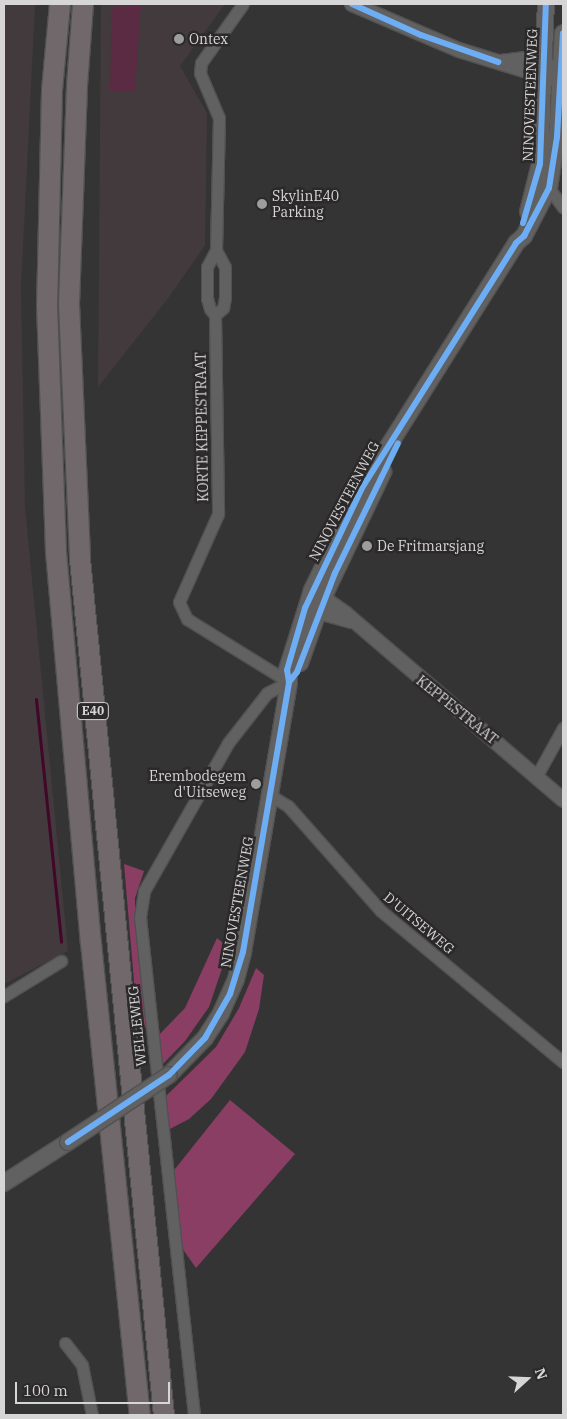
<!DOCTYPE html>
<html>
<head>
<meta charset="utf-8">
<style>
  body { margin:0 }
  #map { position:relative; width:567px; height:1419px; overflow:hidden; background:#353434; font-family:"IBM Plex Serif",serif }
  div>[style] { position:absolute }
  .built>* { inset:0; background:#423a3d }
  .green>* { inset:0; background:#5a2b42 }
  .forest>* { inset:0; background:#8a3e64 }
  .stream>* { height:3px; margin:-1.5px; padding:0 1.5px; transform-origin:1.5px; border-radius:1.5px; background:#420628 }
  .roads { filter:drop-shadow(1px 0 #515151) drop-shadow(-1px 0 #515151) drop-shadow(0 1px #515151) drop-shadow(0 -1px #515151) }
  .minor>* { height:11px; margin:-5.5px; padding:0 5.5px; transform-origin:5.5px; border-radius:5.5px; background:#626161 }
  .tertiary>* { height:14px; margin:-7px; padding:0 7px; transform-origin:7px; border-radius:7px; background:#626161 }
  .secondary>* { height:16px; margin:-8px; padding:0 8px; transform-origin:8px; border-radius:8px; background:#626161 }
  .motorway>* { height:20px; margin:-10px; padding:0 10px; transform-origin:10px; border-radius:10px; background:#70686b }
  .bridges { filter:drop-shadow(1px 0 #515151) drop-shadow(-1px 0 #515151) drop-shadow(0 1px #515151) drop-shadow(0 -1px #515151) }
  .secondary-bridge>* { height:16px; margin:-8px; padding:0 8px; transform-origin:8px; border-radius:8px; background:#626161 }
  .cycleway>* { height:6px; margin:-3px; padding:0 3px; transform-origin:3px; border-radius:3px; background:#6dadf4 }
  .dots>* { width:14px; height:14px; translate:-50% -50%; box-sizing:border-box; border:2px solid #2c292a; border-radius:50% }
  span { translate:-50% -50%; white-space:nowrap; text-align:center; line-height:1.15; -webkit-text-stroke:5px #2c292a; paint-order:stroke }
  .shield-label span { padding:1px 4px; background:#2c292a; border:1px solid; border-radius:4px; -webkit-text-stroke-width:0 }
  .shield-label { font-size:12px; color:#d7d6d6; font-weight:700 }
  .poi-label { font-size:14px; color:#d7d6d6 }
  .left { translate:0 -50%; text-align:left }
  .right { translate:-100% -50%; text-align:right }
  .street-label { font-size:14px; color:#d7d6d6 }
  .frame { position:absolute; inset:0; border:5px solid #d7d6d6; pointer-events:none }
  .north { position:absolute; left:502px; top:1354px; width:50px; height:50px; -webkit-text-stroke:4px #2c292a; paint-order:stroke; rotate:70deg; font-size:14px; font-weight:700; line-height:20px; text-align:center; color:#d7d6d6 }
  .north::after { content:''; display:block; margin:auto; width:18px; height:22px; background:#d7d6d6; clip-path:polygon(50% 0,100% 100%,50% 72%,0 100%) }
  .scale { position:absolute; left:15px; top:1382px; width:155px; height:22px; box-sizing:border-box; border:2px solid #d7d6d6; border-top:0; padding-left:6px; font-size:15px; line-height:18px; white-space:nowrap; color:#d7d6d6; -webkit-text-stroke:4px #2c292a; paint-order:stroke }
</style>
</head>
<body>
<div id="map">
  <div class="built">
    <div style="clip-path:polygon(4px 4px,35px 4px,21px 287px,25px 507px,68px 951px,4px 984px)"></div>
    <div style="clip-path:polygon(101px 4px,225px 4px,180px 66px,207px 113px,205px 245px,169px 297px,98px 387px)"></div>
  </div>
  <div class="green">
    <div style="clip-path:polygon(116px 4px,141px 4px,135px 91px,110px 91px,112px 10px)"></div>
  </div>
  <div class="forest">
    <div style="clip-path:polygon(124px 864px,144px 871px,135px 898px,135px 923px,147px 1028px,138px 1028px)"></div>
    <div style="clip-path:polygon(217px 938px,229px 948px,209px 1007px,185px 1041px,161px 1066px,157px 1037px,185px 1008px)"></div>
    <div style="clip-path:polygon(256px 968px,264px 975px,259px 1009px,245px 1052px,211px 1099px,189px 1119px,168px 1130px,165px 1097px,216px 1047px,239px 1008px)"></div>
    <div style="clip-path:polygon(230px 1100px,295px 1154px,196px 1268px,177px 1241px,171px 1174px)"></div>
  </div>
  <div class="stream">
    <div style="left:36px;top:699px;width:244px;rotate:84.1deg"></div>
  </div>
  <div class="roads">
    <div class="minor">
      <div style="left:549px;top:188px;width:24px;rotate:54deg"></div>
      <div style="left:216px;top:250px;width:19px;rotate:118deg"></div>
      <div style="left:207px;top:267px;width:31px;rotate:90deg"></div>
      <div style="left:207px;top:298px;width:11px;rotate:75deg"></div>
      <div style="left:210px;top:309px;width:8px;rotate:50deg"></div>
      <div style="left:215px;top:315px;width:199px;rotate:89.1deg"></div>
      <div style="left:218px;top:514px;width:96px;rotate:113.9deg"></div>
      <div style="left:179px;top:602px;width:19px;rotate:65deg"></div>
      <div style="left:187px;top:619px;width:120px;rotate:31.7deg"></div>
      <div style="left:215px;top:315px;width:11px;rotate:-41deg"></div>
      <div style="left:223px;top:308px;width:10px;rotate:-79deg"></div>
      <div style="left:225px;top:298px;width:31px;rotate:-90deg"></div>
      <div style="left:225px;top:267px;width:19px;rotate:-118deg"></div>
      <div style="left:216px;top:250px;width:132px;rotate:-88.7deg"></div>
      <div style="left:219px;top:118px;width:49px;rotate:-112.9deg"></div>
      <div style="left:200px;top:73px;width:10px;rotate:-84deg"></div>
      <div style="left:201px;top:63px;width:72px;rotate:-54.6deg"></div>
      <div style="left:537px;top:775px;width:54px;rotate:-61deg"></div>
      <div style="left:268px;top:794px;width:23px;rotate:31deg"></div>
      <div style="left:288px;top:806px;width:140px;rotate:48.5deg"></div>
      <div style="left:381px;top:911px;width:236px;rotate:39.7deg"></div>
      <div style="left:4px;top:996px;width:67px;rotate:-31.6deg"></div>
      <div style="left:65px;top:1343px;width:28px;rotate:52deg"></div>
      <div style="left:82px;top:1365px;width:51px;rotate:78.7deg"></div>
      <div style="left:194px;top:1415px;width:501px;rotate:-96.19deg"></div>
      <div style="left:140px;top:917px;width:26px;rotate:-81deg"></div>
      <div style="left:144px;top:891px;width:170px;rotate:-60.4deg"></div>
      <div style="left:228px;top:743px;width:63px;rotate:-52deg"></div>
      <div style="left:267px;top:693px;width:25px;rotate:-27deg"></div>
    </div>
    <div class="tertiary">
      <div style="left:352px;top:4px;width:116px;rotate:23.3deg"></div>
      <div style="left:459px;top:50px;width:98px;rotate:17.1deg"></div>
      <div style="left:501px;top:62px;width:41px;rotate:-7deg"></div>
      <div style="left:542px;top:57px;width:12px;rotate:55deg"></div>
      <div style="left:315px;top:592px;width:37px;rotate:35deg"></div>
      <div style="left:345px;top:613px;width:287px;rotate:40.6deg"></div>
      <div style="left:308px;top:609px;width:45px;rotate:15.6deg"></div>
    </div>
    <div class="secondary">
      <div style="left:528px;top:212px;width:49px;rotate:-76deg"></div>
      <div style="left:540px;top:164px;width:160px;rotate:-87.9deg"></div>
      <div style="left:300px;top:663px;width:69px;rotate:-70.5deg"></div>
      <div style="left:323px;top:598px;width:140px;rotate:-64.5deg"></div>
      <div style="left:169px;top:1075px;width:52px;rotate:-45.8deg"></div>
      <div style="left:205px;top:1038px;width:30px;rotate:-57deg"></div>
      <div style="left:221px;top:1013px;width:37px;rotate:-66deg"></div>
      <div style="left:236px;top:979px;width:28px;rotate:-75deg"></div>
      <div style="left:243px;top:952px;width:274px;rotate:-80.3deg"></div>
      <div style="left:289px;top:682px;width:12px;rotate:-99deg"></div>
      <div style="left:287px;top:670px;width:84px;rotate:-72.6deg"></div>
      <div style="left:312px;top:590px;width:114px;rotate:-63.9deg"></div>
      <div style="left:362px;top:488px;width:289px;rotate:-57.8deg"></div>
      <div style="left:516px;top:243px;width:11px;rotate:-41deg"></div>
      <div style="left:524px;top:236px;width:54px;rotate:-62.5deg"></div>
      <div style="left:549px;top:188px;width:52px;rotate:-81.1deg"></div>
      <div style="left:557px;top:137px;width:104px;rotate:-86.7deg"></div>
      <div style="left:4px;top:1183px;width:76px;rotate:-32.6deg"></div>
    </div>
    <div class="motorway">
      <div style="left:60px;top:4px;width:86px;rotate:95.3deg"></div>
      <div style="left:52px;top:90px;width:215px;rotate:91.3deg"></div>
      <div style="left:47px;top:305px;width:247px;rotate:87.9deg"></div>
      <div style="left:56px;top:552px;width:393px;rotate:84.9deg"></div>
      <div style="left:91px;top:943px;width:475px;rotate:84.1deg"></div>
      <div style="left:83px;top:4px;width:82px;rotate:94.2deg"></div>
      <div style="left:77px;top:86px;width:218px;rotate:92.1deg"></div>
      <div style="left:69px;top:304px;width:255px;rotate:87.5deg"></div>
      <div style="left:80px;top:559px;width:860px;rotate:84.4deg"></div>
    </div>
  </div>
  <div class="bridges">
    <div class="secondary-bridge">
      <div style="left:68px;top:1142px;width:121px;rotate:-33.6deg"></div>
    </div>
  </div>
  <div class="cycleway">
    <div style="left:352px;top:4px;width:76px;rotate:24.2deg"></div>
    <div style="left:421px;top:35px;width:82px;rotate:19.3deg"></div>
    <div style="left:523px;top:223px;width:61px;rotate:-73.9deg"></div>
    <div style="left:540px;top:164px;width:160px;rotate:-87.9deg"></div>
    <div style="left:289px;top:682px;width:13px;rotate:-51deg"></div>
    <div style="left:297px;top:672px;width:106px;rotate:-69deg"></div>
    <div style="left:335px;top:573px;width:144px;rotate:-64.1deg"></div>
    <div style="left:68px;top:1142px;width:121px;rotate:-33.6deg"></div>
    <div style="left:169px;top:1075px;width:52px;rotate:-45.8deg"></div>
    <div style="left:205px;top:1038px;width:51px;rotate:-60.4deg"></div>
    <div style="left:230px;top:994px;width:44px;rotate:-72.8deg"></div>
    <div style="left:243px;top:952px;width:274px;rotate:-80.3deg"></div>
    <div style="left:289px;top:682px;width:12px;rotate:-99deg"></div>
    <div style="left:287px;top:670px;width:65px;rotate:-73.8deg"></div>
    <div style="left:305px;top:608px;width:133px;rotate:-64.6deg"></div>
    <div style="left:362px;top:488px;width:289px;rotate:-57.8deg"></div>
    <div style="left:516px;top:243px;width:11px;rotate:-41deg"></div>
    <div style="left:524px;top:236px;width:54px;rotate:-62.5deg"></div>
    <div style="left:549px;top:188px;width:52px;rotate:-81.1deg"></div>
    <div style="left:557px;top:137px;width:104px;rotate:-86.7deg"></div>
  </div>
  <div class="dots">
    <div style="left:179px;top:39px;background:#9e9d9d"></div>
    <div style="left:262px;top:204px;background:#9e9d9d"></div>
    <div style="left:367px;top:546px;background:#9e9d9d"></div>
    <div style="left:256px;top:784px;background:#9e9d9d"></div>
  </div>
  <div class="shield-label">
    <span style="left:93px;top:711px">E40</span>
  </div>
  <div class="poi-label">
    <span class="left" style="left:189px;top:39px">Ontex</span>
    <span class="left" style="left:272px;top:204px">SkylinE40<br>Parking</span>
    <span class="left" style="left:377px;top:546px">De Fritmarsjang</span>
    <span class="right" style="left:246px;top:784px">Erembodegem<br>d'Uitseweg</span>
  </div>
  <div class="street-label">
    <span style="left:530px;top:95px;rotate:-88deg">NINOVESTEENWEG</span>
    <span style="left:202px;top:427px;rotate:-91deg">KORTE KEPPESTRAAT</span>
    <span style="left:344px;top:501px;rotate:-62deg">NINOVESTEENWEG</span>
    <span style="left:457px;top:710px;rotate:39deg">KEPPESTRAAT</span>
    <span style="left:237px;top:902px;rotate:-80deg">NINOVESTEENWEG</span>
    <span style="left:419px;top:923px;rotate:40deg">D'UITSEWEG</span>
    <span style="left:137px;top:1026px;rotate:-96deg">WELLEWEG</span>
  </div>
  <div class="frame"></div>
  <div class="north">N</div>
  <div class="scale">100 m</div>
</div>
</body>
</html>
